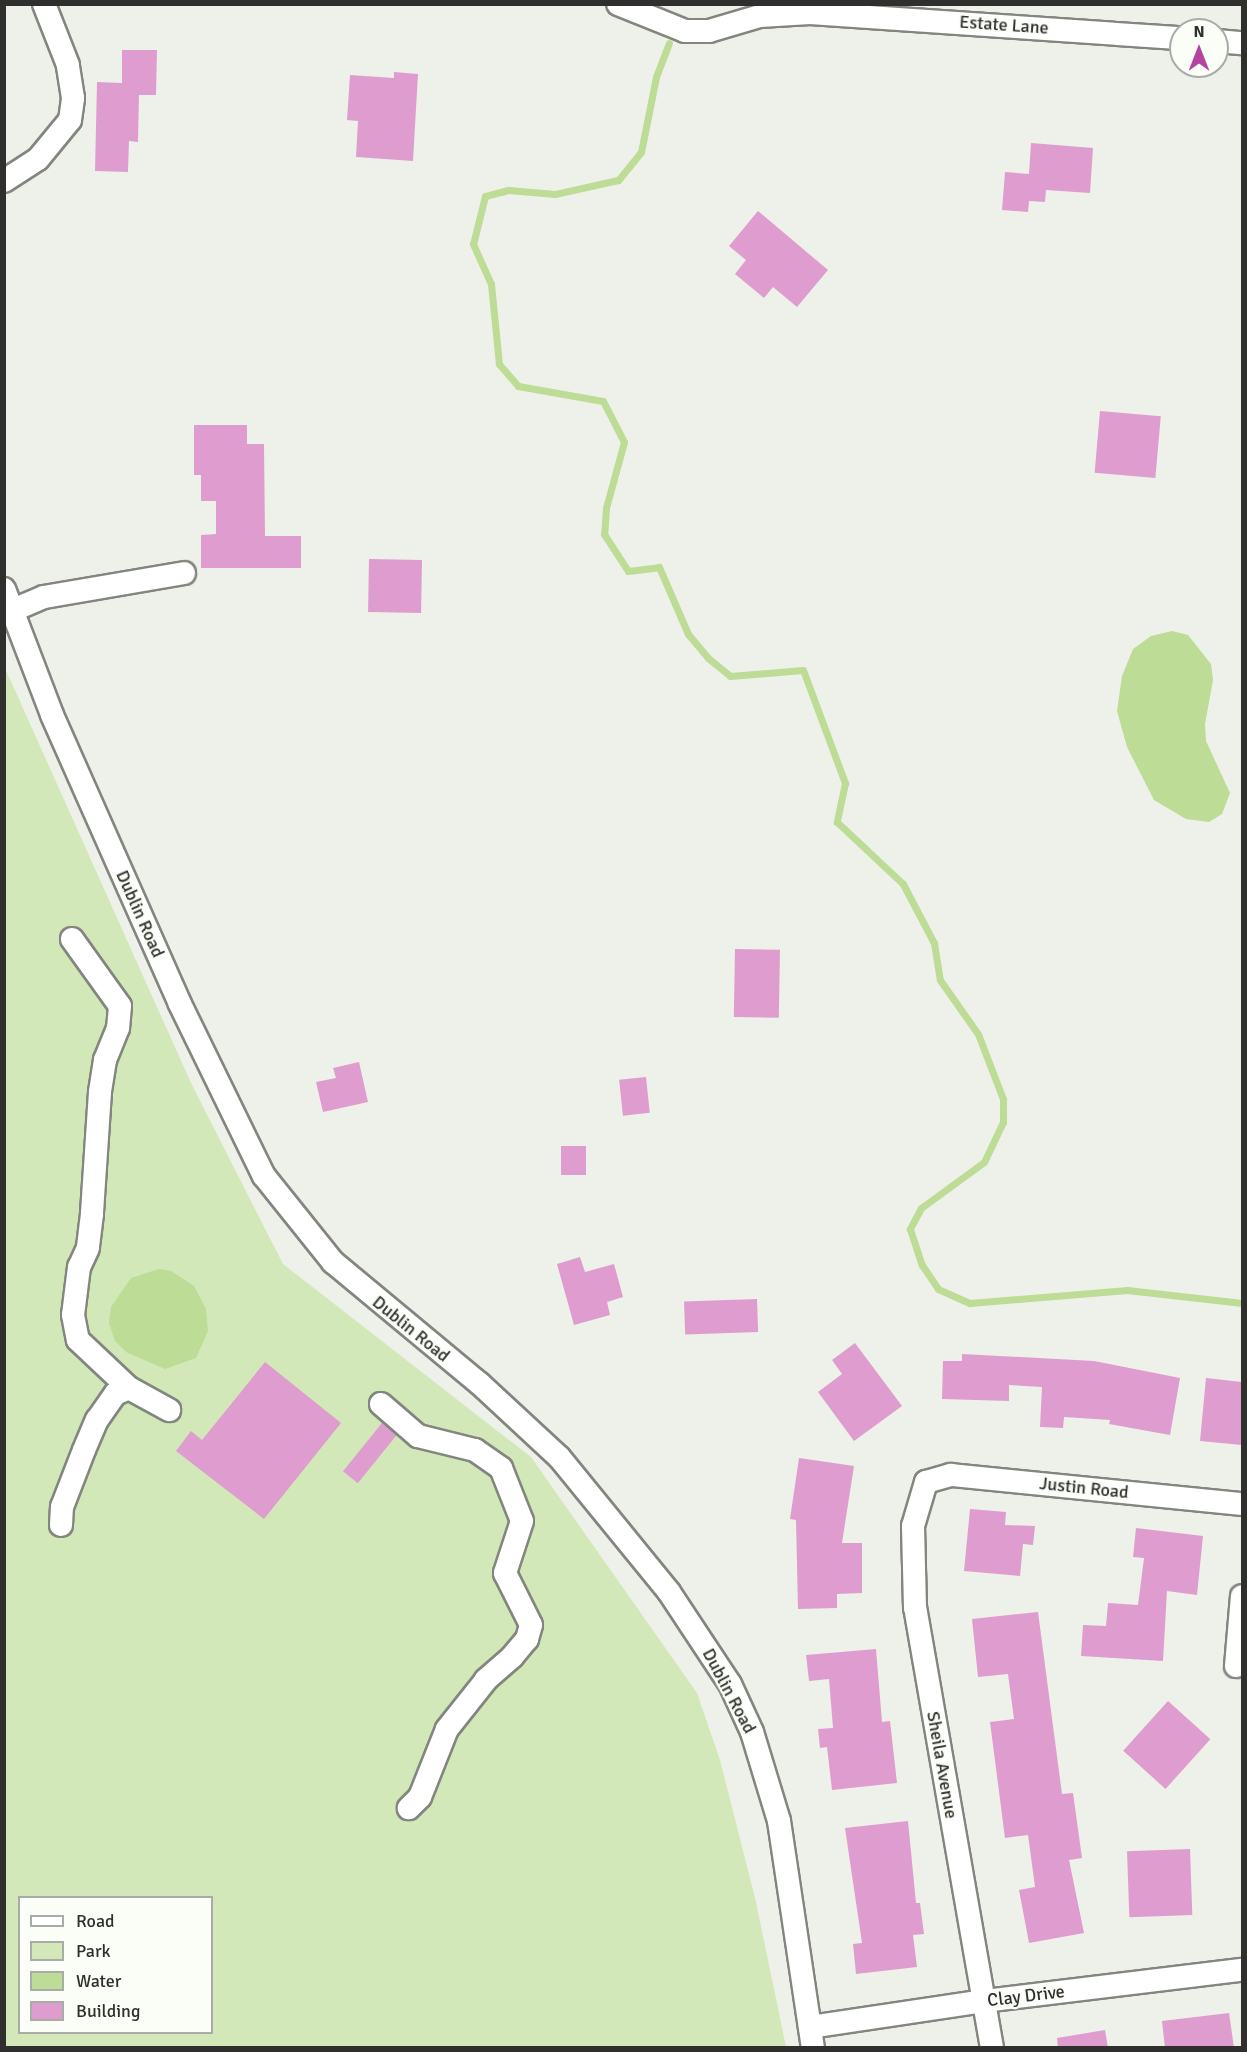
<!DOCTYPE html>
<html>
<head>
<meta charset="utf-8">
<style>
  body { margin:0 }
  #map { position:relative; width:1247px; height:2052px; overflow:hidden; background:#edf1e9; font-family:Signika,sans-serif }
  div>[style] { position:absolute }
  .green>* { inset:0; background:#d2e8b8 }
  .water>* { inset:0; background:#bddc95 }
  .stream>* { height:7px; margin:-3.5px; padding:0 3.5px; transform-origin:3.5px; border-radius:3.5px; background:#bddc95 }
  .building>* { inset:0; background:#de9dce; transform-origin:0 0 }
  .roads { filter:drop-shadow(2px 0 #83867f) drop-shadow(-2px 0 #83867f) drop-shadow(0 2px #83867f) drop-shadow(0 -2px #83867f) }
  .minor>* { height:22px; margin:-11px; padding:0 11px; transform-origin:11px; border-radius:11px; background:#fff }
  span { translate:-50% -50%; white-space:nowrap; text-align:center; line-height:1.15; -webkit-text-stroke:4.5px #fbfef7; paint-order:stroke }
  .street-label { font-size:18px; color:#2f302d }
  .frame { position:absolute; inset:0; border:6px solid #2f302d; pointer-events:none }
  .legend { position:absolute; left:18px; top:1896px; width:195px; height:138px; box-sizing:border-box; background:#fbfef7; border:2px solid #a9aca6; margin:0; padding:8px 10px; list-style:none; font-size:18px; color:#2f302d }
  .legend li { display:flex; align-items:center; gap:12px; height:30px }
  .legend b { width:30px; border:2px solid #a9aca6 }
  .north { position:absolute; left:1169px; top:18px; width:60px; height:60px; box-sizing:border-box; background:#fbfef7; border:2px solid #a9aca6; border-radius:50%; rotate:0deg; font-size:16px; font-weight:700; line-height:24px; text-align:center; color:#2f302d }
  .north::after { content:''; display:block; margin:auto; width:21px; height:27px; background:#b544a0; clip-path:polygon(50% 0,100% 100%,50% 72%,0 100%) }
</style>
</head>
<body>
<div id="map">
  <div class="green">
    <div style="clip-path:polygon(evenodd,5px 668px,191px 1083px,283px 1264px,531px 1457px,697px 1693px,720px 1760px,756px 1902px,786px 2047px,5px 2047px,5px 668px,20px 1898px,212px 1898px,212px 2032px,20px 2032px,20px 1898px)"></div>
  </div>
  <div class="water">
    <div style="clip-path:polygon(1172px 631px,1188px 635px,1211px 664px,1213px 680px,1205px 724px,1206px 741px,1230px 793px,1222px 814px,1209px 822px,1186px 819px,1154px 800px,1127px 747px,1117px 711px,1122px 676px,1133px 649px,1151px 636px)"></div>
    <div style="clip-path:polygon(159px 1269px,171px 1271px,194px 1286px,206px 1309px,208px 1331px,196px 1358px,165px 1369px,126px 1352px,115px 1341px,109px 1323px,111px 1307px,131px 1278px)"></div>
  </div>
  <div class="stream">
    <div style="left:669px;top:43px;width:36px;rotate:111deg"></div>
    <div style="left:656px;top:77px;width:76px;rotate:101.3deg"></div>
    <div style="left:641px;top:152px;width:36px;rotate:129deg"></div>
    <div style="left:618px;top:180px;width:65px;rotate:167.5deg"></div>
    <div style="left:555px;top:194px;width:47px;rotate:-175.1deg"></div>
    <div style="left:508px;top:190px;width:24px;rotate:165deg"></div>
    <div style="left:485px;top:196px;width:49px;rotate:104deg"></div>
    <div style="left:473px;top:244px;width:44px;rotate:65.8deg"></div>
    <div style="left:491px;top:284px;width:80px;rotate:84.3deg"></div>
    <div style="left:499px;top:364px;width:29px;rotate:49deg"></div>
    <div style="left:518px;top:386px;width:86px;rotate:10deg"></div>
    <div style="left:603px;top:401px;width:46px;rotate:62.9deg"></div>
    <div style="left:624px;top:442px;width:68px;rotate:105.3deg"></div>
    <div style="left:606px;top:508px;width:26px;rotate:94deg"></div>
    <div style="left:604px;top:534px;width:44px;rotate:57deg"></div>
    <div style="left:628px;top:571px;width:31px;rotate:-7deg"></div>
    <div style="left:659px;top:567px;width:73px;rotate:66.6deg"></div>
    <div style="left:688px;top:634px;width:31px;rotate:50deg"></div>
    <div style="left:708px;top:658px;width:28px;rotate:39deg"></div>
    <div style="left:730px;top:676px;width:73px;rotate:-4.7deg"></div>
    <div style="left:803px;top:670px;width:121px;rotate:69.6deg"></div>
    <div style="left:845px;top:783px;width:40px;rotate:102deg"></div>
    <div style="left:837px;top:822px;width:91px;rotate:43.2deg"></div>
    <div style="left:903px;top:884px;width:67px;rotate:62.3deg"></div>
    <div style="left:934px;top:943px;width:37px;rotate:81deg"></div>
    <div style="left:940px;top:980px;width:66px;rotate:54.9deg"></div>
    <div style="left:978px;top:1034px;width:70px;rotate:69deg"></div>
    <div style="left:1003px;top:1099px;width:23px;rotate:90deg"></div>
    <div style="left:1003px;top:1122px;width:44px;rotate:115.4deg"></div>
    <div style="left:984px;top:1162px;width:78px;rotate:143.9deg"></div>
    <div style="left:921px;top:1208px;width:24px;rotate:118deg"></div>
    <div style="left:910px;top:1229px;width:38px;rotate:72deg"></div>
    <div style="left:922px;top:1265px;width:29px;rotate:56deg"></div>
    <div style="left:938px;top:1289px;width:35px;rotate:24deg"></div>
    <div style="left:970px;top:1303px;width:158px;rotate:-4.7deg"></div>
    <div style="left:1127px;top:1290px;width:116px;rotate:6.4deg"></div>
  </div>
  <div class="building">
    <div style="clip-path:polygon(122px 50px,157px 50px,156px 95px,139px 95px,138px 142px,129px 141px,128px 172px,95px 171px,97px 82px,122px 83px)"></div>
    <div style="clip-path:polygon(394px 72px,418px 74px,413px 161px,356px 157px,358px 121px,347px 120px,350px 75px,394px 78px)"></div>
    <div style="clip-path:polygon(1031px 143px,1093px 148px,1090px 193px,1046px 190px,1045px 202px,1029px 201px,1028px 212px,1002px 210px,1005px 172px,1029px 174px)"></div>
    <div style="clip-path:polygon(758px 211px,828px 270px,797px 307px,773px 287px,764px 298px,735px 274px,746px 260px,729px 246px)"></div>
    <div style="left:1100px;top:411px;width:61px;height:62px;rotate:5deg"></div>
    <div style="clip-path:polygon(194px 425px,247px 425px,247px 444px,264px 444px,265px 536px,301px 536px,301px 568px,201px 568px,201px 535px,216px 534px,216px 501px,201px 501px,201px 475px,194px 475px)"></div>
    <div style="left:369px;top:559px;width:53px;height:53px;rotate:1deg"></div>
    <div style="left:735px;top:949px;width:45px;height:68px;rotate:1deg"></div>
    <div style="clip-path:polygon(359px 1062px,368px 1102px,323px 1112px,316px 1082px,336px 1078px,333px 1068px)"></div>
    <div style="left:646px;top:1077px;width:36px;height:27px;rotate:84deg"></div>
    <div style="left:561px;top:1146px;width:25px;height:29px"></div>
    <div style="clip-path:polygon(580px 1257px,585px 1272px,614px 1264px,623px 1297px,607px 1302px,610px 1315px,574px 1325px,557px 1264px)"></div>
    <div style="left:757px;top:1299px;width:33px;height:73px;rotate:88deg"></div>
    <div style="clip-path:polygon(855px 1343px,902px 1406px,854px 1441px,818px 1392px,842px 1374px,832px 1360px)"></div>
    <div style="clip-path:polygon(962px 1354px,1094px 1361px,1180px 1378px,1170px 1435px,1109px 1424px,1110px 1420px,1064px 1417px,1063px 1428px,1040px 1427px,1042px 1387px,1009px 1385px,1009px 1401px,942px 1399px,943px 1361px,962px 1361px)"></div>
    <div style="clip-path:polygon(265px 1362px,341px 1423px,264px 1519px,176px 1451px,191px 1431px,202px 1440px)"></div>
    <div style="clip-path:polygon(1206px 1378px,1242px 1382px,1242px 1445px,1200px 1441px)"></div>
    <div style="left:382px;top:1423px;width:19px;height:62px;rotate:39deg"></div>
    <div style="clip-path:polygon(799px 1458px,854px 1466px,842px 1543px,862px 1543px,862px 1593px,837px 1594px,837px 1608px,798px 1609px,796px 1520px,790px 1519px)"></div>
    <div style="clip-path:polygon(970px 1509px,1006px 1512px,1005px 1525px,1035px 1526px,1033px 1545px,1023px 1544px,1020px 1576px,964px 1571px)"></div>
    <div style="clip-path:polygon(1136px 1528px,1203px 1536px,1197px 1595px,1167px 1591px,1163px 1661px,1081px 1656px,1083px 1625px,1106px 1626px,1108px 1603px,1138px 1605px,1144px 1558px,1133px 1557px)"></div>
    <div style="clip-path:polygon(1038px 1612px,1062px 1794px,1073px 1793px,1082px 1858px,1069px 1860px,1084px 1933px,1029px 1943px,1019px 1890px,1035px 1887px,1028px 1835px,1005px 1838px,990px 1722px,1014px 1719px,1008px 1674px,978px 1677px,972px 1619px)"></div>
    <div style="clip-path:polygon(876px 1649px,882px 1722px,890px 1721px,897px 1783px,832px 1790px,827px 1747px,820px 1748px,818px 1729px,833px 1728px,829px 1679px,809px 1681px,806px 1655px)"></div>
    <div style="left:1168px;top:1701px;width:57px;height:67px;rotate:42deg"></div>
    <div style="clip-path:polygon(908px 1821px,916px 1903px,920px 1903px,924px 1934px,913px 1935px,917px 1967px,856px 1974px,853px 1944px,862px 1943px,845px 1828px)"></div>
    <div style="left:1190px;top:1849px;width:66px;height:63px;rotate:88deg"></div>
    <div style="clip-path:polygon(1229px 2013px,1234px 2048px,1165px 2048px,1162px 2021px)"></div>
    <div style="clip-path:polygon(1105px 2030px,1108px 2048px,1058px 2048px,1057px 2038px)"></div>
  </div>
  <div class="roads">
    <div class="minor">
      <div style="left:618px;top:4px;width:72px;rotate:21.9deg"></div>
      <div style="left:685px;top:31px;width:24px"></div>
      <div style="left:709px;top:31px;width:53px;rotate:-16.4deg"></div>
      <div style="left:760px;top:16px;width:50px;rotate:-3.4deg"></div>
      <div style="left:810px;top:13px;width:372px;rotate:3.9deg"></div>
      <div style="left:1217px;top:41px;width:25px;rotate:5deg"></div>
      <div style="left:4px;top:181px;width:40px;rotate:-32.9deg"></div>
      <div style="left:38px;top:159px;width:50px;rotate:-50.6deg"></div>
      <div style="left:70px;top:120px;width:22px;rotate:-82deg"></div>
      <div style="left:73px;top:98px;width:33px;rotate:-99deg"></div>
      <div style="left:68px;top:65px;width:66px;rotate:-111.5deg"></div>
      <div style="left:4px;top:589px;width:135px;rotate:69.1deg"></div>
      <div style="left:52px;top:715px;width:316px;rotate:66.1deg"></div>
      <div style="left:180px;top:1004px;width:191px;rotate:64deg"></div>
      <div style="left:264px;top:1176px;width:110px;rotate:51.3deg"></div>
      <div style="left:333px;top:1262px;width:190px;rotate:39.7deg"></div>
      <div style="left:479px;top:1383px;width:109px;rotate:42.8deg"></div>
      <div style="left:559px;top:1457px;width:174px;rotate:50.8deg"></div>
      <div style="left:669px;top:1592px;width:110px;rotate:56.5deg"></div>
      <div style="left:730px;top:1684px;width:53px;rotate:65.4deg"></div>
      <div style="left:752px;top:1732px;width:93px;rotate:73.1deg"></div>
      <div style="left:779px;top:1821px;width:230px;rotate:81.5deg"></div>
      <div style="left:11px;top:611px;width:36px;rotate:-23deg"></div>
      <div style="left:44px;top:597px;width:142px;rotate:-9.7deg"></div>
      <div style="left:72px;top:939px;width:82px;rotate:54.4deg"></div>
      <div style="left:120px;top:1006px;width:22px;rotate:95deg"></div>
      <div style="left:118px;top:1028px;width:35px;rotate:112deg"></div>
      <div style="left:105px;top:1060px;width:32px;rotate:99deg"></div>
      <div style="left:100px;top:1092px;width:122px;rotate:93.8deg"></div>
      <div style="left:92px;top:1214px;width:34px;rotate:97deg"></div>
      <div style="left:88px;top:1248px;width:21px;rotate:115deg"></div>
      <div style="left:79px;top:1267px;width:48px;rotate:97.1deg"></div>
      <div style="left:73px;top:1315px;width:25px;rotate:79deg"></div>
      <div style="left:78px;top:1340px;width:70px;rotate:43.3deg"></div>
      <div style="left:381px;top:1404px;width:49px;rotate:40.9deg"></div>
      <div style="left:418px;top:1436px;width:59px;rotate:13.8deg"></div>
      <div style="left:475px;top:1450px;width:32px;rotate:35deg"></div>
      <div style="left:501px;top:1468px;width:57px;rotate:68.4deg"></div>
      <div style="left:522px;top:1521px;width:55px;rotate:108.1deg"></div>
      <div style="left:505px;top:1573px;width:58px;rotate:63.4deg"></div>
      <div style="left:531px;top:1625px;width:15px;rotate:106deg"></div>
      <div style="left:527px;top:1639px;width:23px;rotate:130deg"></div>
      <div style="left:512px;top:1657px;width:35px;rotate:139deg"></div>
      <div style="left:486px;top:1680px;width:63px;rotate:128.5deg"></div>
      <div style="left:447px;top:1729px;width:73px;rotate:111.7deg"></div>
      <div style="left:420px;top:1797px;width:16px;rotate:135deg"></div>
      <div style="left:61px;top:1525px;width:18px;rotate:-87deg"></div>
      <div style="left:62px;top:1507px;width:61px;rotate:-68.9deg"></div>
      <div style="left:84px;top:1450px;width:33px;rotate:-67deg"></div>
      <div style="left:97px;top:1420px;width:32px;rotate:-55deg"></div>
      <div style="left:115px;top:1394px;width:15px;rotate:-23deg"></div>
      <div style="left:129px;top:1388px;width:46px;rotate:28.8deg"></div>
      <div style="left:1236px;top:1666px;width:70px;rotate:-85.1deg"></div>
      <div style="left:810px;top:2027px;width:176px;rotate:-8.5deg"></div>
      <div style="left:984px;top:2001px;width:260px;rotate:-6.9deg"></div>
      <div style="left:992px;top:2048px;width:447px;rotate:-99.9deg"></div>
      <div style="left:915px;top:1608px;width:82px;rotate:-91.4deg"></div>
      <div style="left:913px;top:1526px;width:46px;rotate:-73.5deg"></div>
      <div style="left:926px;top:1482px;width:26px;rotate:-16deg"></div>
      <div style="left:951px;top:1475px;width:292px;rotate:5.7deg"></div>
    </div>
  </div>
  <div class="street-label">
    <span style="left:1004px;top:25px;rotate:4deg">Estate Lane</span>
    <span style="left:140px;top:914px;rotate:66deg">Dublin Road</span>
    <span style="left:411px;top:1329px;rotate:39deg">Dublin Road</span>
    <span style="left:1084px;top:1488px;rotate:6deg">Justin Road</span>
    <span style="left:729px;top:1691px;rotate:62deg">Dublin Road</span>
    <span style="left:942px;top:1765px;rotate:80deg">Sheila Avenue</span>
    <span style="left:1026px;top:1996px;rotate:-7deg">Clay Drive</span>
  </div>
  <div class="frame"></div>
  <ul class="legend">
  <li><b style="height:8px;background:#fff"></b>Road</li>
  <li><b style="height:16px;background:#d2e8b8"></b>Park</li>
  <li><b style="height:16px;background:#bddc95"></b>Water</li>
  <li><b style="height:16px;background:#de9dce"></b>Building</li>
  </ul>
  <div class="north">N</div>
</div>
</body>
</html>
